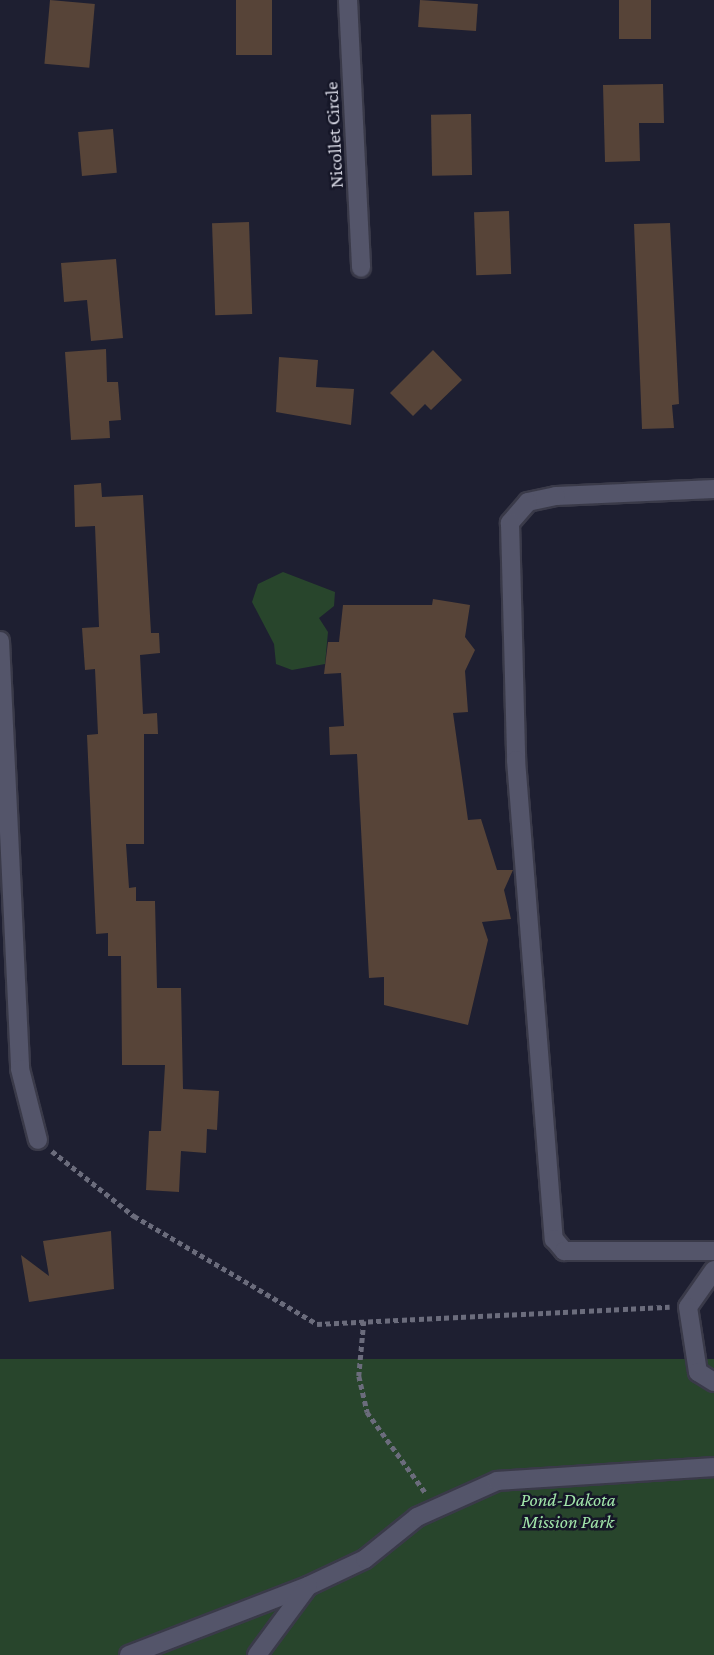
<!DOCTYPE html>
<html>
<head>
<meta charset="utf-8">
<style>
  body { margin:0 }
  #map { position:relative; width:714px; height:1655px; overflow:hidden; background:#1e1f31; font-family:"Crimson Pro",serif }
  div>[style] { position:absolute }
  .green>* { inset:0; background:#28452c; transform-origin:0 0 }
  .building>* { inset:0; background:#574438; transform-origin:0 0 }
  .path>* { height:4.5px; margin-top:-2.25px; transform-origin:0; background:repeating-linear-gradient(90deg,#6b6c7c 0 5px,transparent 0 8.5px) }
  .roads { filter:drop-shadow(2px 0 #3a3a49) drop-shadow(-2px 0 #3a3a49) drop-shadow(0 2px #3a3a49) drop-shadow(0 -2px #3a3a49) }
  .minor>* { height:18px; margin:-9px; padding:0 9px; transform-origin:9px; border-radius:9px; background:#54556a }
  span { translate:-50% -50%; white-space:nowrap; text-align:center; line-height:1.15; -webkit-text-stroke:5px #151627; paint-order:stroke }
  .street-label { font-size:19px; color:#d6d7e3 }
  .park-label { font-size:19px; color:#a1e5aa; font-style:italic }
</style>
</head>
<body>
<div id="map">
  <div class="green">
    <div style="clip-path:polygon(283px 572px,335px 592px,334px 606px,319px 618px,328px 632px,325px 664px,292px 670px,276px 664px,274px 644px,252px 602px,258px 584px)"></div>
    <div style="left:714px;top:1359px;width:296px;height:715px;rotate:90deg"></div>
  </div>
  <div class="building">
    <div style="left:50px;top:0;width:45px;height:64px;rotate:5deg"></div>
    <div style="left:236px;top:0;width:36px;height:55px"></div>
    <div style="left:420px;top:0;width:58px;height:27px;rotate:4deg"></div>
    <div style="left:619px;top:0;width:32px;height:39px"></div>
    <div style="clip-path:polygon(663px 84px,664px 123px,639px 123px,640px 161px,605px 162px,603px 85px)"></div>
    <div style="left:471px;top:114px;width:61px;height:40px;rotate:89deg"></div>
    <div style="left:113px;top:129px;width:44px;height:35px;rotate:85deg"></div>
    <div style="left:509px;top:211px;width:63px;height:35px;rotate:88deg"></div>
    <div style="left:249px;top:222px;width:92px;height:37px;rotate:88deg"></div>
    <div style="clip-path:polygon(670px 223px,679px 404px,672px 405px,674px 428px,642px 429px,634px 224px)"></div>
    <div style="clip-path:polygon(116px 259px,123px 338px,91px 341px,87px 300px,64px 302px,61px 263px)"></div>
    <div style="clip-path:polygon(106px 349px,107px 382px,118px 382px,121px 420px,109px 421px,110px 438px,71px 440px,65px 352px)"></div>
    <div style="clip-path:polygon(433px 350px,462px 380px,431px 410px,425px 404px,413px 416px,390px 393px)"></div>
    <div style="clip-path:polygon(279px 357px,318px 360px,316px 387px,354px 389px,351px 425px,276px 412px)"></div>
    <div style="clip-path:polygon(101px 483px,102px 497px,143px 495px,151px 633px,159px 633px,160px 653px,140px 655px,143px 714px,157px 713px,158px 734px,144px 734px,144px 844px,126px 844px,129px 888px,136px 887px,136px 901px,155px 901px,157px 988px,181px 988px,183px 1089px,219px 1091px,217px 1130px,207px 1129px,206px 1153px,181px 1151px,179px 1192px,146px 1190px,149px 1131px,161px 1131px,165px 1065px,122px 1065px,121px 956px,108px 956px,108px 933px,96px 934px,87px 735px,98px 734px,95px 669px,85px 670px,82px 628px,99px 627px,95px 526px,75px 527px,74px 485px)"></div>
    <div style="clip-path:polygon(433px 599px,470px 605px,465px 637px,475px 650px,465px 671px,468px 712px,453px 713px,468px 820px,481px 819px,497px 870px,513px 870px,504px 890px,511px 919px,482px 922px,488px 940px,468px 1025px,384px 1005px,384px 977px,369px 978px,357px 754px,330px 755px,329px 727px,344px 726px,341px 673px,324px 674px,328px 642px,339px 642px,343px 605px,432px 605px)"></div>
    <div style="clip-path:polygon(111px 1231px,114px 1289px,29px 1302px,21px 1255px,49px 1276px,43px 1241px)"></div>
  </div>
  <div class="path">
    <div style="left:52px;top:1151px;width:105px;rotate:38.4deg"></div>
    <div style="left:134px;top:1216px;width:212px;rotate:30.5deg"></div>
    <div style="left:317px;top:1324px;width:353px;rotate:-2.8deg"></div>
    <div style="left:364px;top:1321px;width:55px;rotate:95.2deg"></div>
    <div style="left:359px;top:1376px;width:37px;rotate:77deg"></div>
    <div style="left:367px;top:1412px;width:99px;rotate:54.1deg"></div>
  </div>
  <div class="roads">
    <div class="minor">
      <div style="left:348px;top:0;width:268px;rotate:87.2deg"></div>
      <div style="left:714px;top:489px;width:158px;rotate:177.5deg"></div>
      <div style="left:556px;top:496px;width:29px;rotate:168deg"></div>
      <div style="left:528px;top:502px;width:28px;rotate:131deg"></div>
      <div style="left:510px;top:523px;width:237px;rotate:88.5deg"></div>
      <div style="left:516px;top:760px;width:481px;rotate:85.5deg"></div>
      <div style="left:554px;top:1239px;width:16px;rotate:50deg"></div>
      <div style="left:564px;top:1251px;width:150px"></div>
      <div style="left:0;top:641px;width:428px;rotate:87.3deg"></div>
      <div style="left:20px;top:1069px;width:73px;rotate:75.8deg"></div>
      <div style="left:714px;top:1270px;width:45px;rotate:125.1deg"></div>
      <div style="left:688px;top:1307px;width:66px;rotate:81.3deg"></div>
      <div style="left:698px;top:1372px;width:19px;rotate:32deg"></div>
      <div style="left:129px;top:1655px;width:192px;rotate:-21.1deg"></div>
      <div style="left:308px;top:1586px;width:63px;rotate:-25.3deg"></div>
      <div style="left:365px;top:1559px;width:67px;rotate:-38.9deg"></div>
      <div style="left:417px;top:1517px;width:88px;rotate:-24.2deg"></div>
      <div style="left:497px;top:1481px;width:217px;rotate:-3.7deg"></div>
      <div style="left:257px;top:1655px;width:86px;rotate:-53.5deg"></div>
    </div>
  </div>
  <div class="street-label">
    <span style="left:334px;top:135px;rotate:-93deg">Nicollet Circle</span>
  </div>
  <div class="park-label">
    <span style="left:568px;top:1511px">Pond-Dakota<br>Mission Park</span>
  </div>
</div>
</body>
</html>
